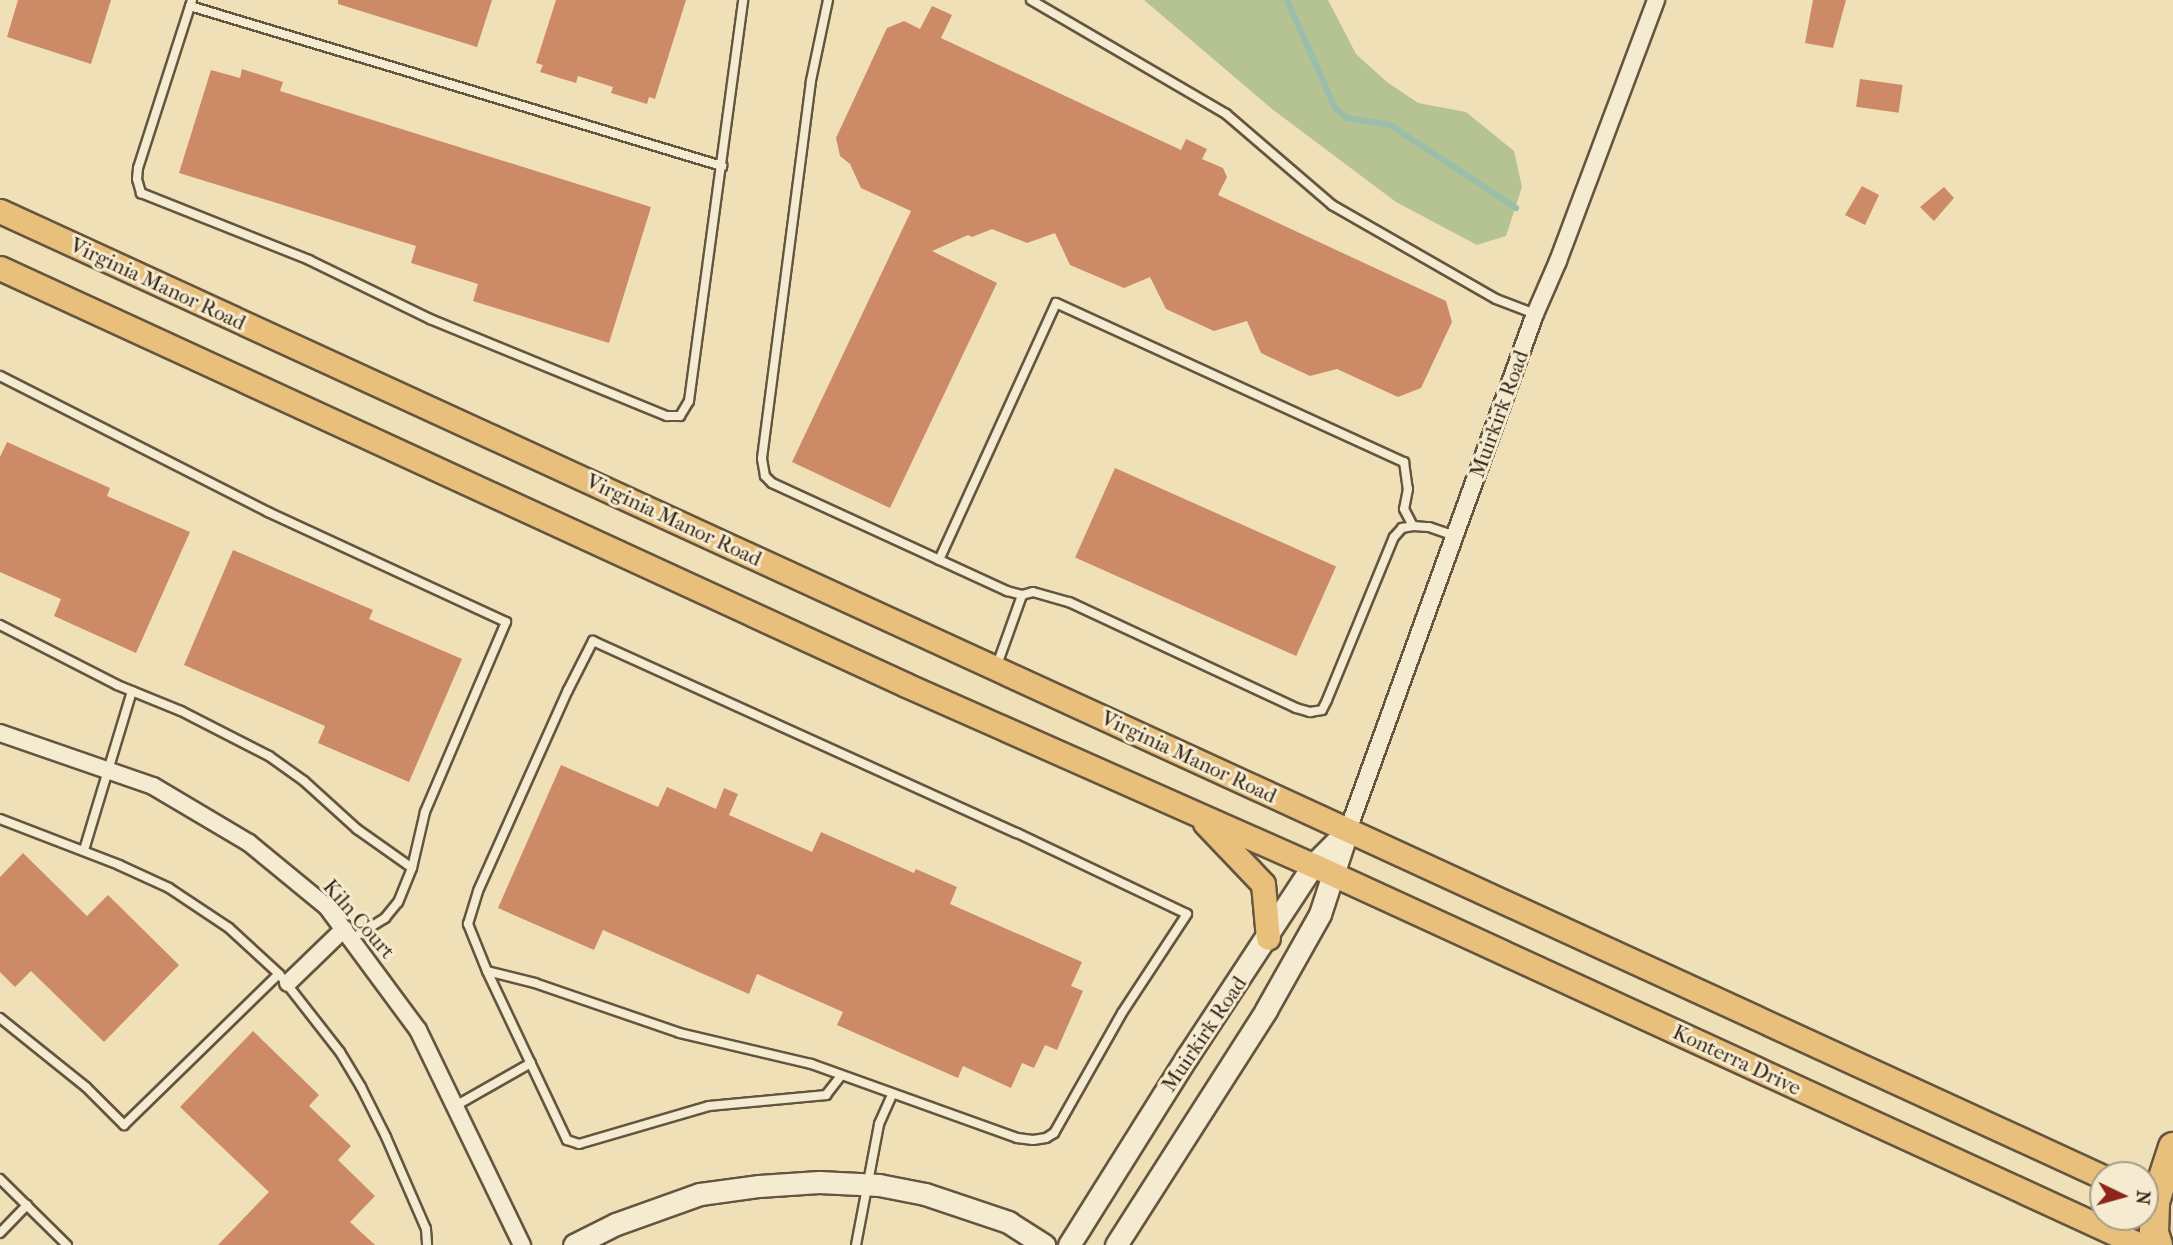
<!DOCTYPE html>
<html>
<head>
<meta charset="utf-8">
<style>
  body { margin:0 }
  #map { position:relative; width:2173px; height:1245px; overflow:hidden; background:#f0e0b7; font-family:"IM FELL French Canon",serif }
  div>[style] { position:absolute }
  .green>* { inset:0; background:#b5c392 }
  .stream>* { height:6px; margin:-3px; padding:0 3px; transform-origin:3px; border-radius:3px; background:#9bbdab }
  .building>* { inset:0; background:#cd8a66; transform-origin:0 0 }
  .roads { filter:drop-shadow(2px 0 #655540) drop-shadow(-2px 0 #655540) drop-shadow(0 2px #655540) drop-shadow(0 -2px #655540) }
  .service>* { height:8px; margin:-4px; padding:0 4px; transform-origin:4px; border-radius:4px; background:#f5ebd0 }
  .minor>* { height:16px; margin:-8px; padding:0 8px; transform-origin:8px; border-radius:8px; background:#f5ebd0 }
  .secondary>* { height:21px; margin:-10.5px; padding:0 10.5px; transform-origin:10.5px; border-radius:10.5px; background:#f5ebd0 }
  .primary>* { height:23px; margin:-11.5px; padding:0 11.5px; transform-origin:11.5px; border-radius:11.5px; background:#e8c07c }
  .motorway>* { height:28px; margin:-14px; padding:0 14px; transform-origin:14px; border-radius:14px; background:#e8c07c }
  span { translate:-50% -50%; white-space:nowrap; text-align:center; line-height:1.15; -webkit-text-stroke:6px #f5ebd0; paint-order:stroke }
  .street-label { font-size:21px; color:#372719 }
  .north { position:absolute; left:2089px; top:1161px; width:70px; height:70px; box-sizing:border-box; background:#f5ebd0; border:2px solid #a99d87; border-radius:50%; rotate:95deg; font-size:19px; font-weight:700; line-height:28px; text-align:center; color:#372719 }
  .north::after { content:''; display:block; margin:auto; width:24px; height:32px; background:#8f2418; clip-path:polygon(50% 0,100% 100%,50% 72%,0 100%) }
</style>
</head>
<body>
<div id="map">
  <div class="green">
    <div style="clip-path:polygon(1144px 0,1328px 0,1356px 54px,1387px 82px,1418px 103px,1466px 112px,1514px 151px,1522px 187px,1506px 236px,1477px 245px,1396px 202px,1272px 109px)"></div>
  </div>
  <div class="stream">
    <div style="left:1287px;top:0;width:118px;rotate:66deg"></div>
    <div style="left:1335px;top:108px;width:15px;rotate:42deg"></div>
    <div style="left:1346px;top:118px;width:45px;rotate:9deg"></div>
    <div style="left:1390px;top:125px;width:151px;rotate:33.4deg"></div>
  </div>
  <div class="building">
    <div style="clip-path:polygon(18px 0,111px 0,91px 64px,7px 37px)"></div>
    <div style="clip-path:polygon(338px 0,492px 0,477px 47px,338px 4px)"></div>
    <div style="clip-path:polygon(556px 0,686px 0,655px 99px,649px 97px,647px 104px,611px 93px,613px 87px,578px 76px,576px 83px,540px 72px,543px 65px,536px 63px)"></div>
    <div style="clip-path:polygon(1813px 0,1846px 0,1833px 48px,1805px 43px)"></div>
    <div style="clip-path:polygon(932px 6px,952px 15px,941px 38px,1181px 150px,1186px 139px,1207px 149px,1202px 159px,1223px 168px,1227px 177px,1218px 195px,1446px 301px,1452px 322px,1421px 388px,1398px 397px,1337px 369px,1310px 376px,1261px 353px,1247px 321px,1214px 331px,1166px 309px,1150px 277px,1124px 288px,1070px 265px,1055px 233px,1027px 243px,992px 229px,972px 237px,968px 235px,932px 251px,997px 283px,890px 508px,792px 462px,911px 211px,861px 188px,850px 164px,840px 156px,836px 138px,887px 28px,904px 21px,920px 29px)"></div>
    <div style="clip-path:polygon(242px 69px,283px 82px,280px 91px,651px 207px,609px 343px,473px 301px,478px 284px,411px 263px,416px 246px,179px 173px,211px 70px,240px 78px)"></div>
    <div style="left:1860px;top:79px;width:43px;height:28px;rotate:8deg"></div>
    <div style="clip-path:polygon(1862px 186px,1879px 195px,1865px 225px,1845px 215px)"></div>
    <div style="clip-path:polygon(1944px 187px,1954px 198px,1934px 221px,1920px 207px)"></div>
    <div style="clip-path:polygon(7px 442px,110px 488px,107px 496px,190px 532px,136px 653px,54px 616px,61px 599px,0 572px,0 457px)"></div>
    <div style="left:1115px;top:468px;width:242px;height:98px;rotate:24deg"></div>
    <div style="clip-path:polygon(233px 550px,373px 610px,369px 619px,462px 659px,409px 782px,318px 743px,325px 726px,184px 665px)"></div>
    <div style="clip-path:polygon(561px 765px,658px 807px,667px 787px,716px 809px,724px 788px,738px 794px,729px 815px,812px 852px,821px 832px,914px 873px,916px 869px,957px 887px,950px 904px,1082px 962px,1071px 986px,1083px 991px,1057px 1050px,1045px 1045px,1034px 1068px,1022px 1063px,1011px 1088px,963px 1066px,958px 1078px,837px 1025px,843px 1012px,757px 974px,749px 994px,603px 930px,594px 950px,498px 908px)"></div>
    <div style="clip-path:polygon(23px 853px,87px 916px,108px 895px,179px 965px,104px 1042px,31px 971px,15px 987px,0 972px,0 877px)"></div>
    <div style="clip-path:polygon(253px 1031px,319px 1095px,309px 1106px,351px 1146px,338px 1160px,375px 1196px,350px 1222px,375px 1245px,218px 1245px,269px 1192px,180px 1107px)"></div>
  </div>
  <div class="roads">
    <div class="service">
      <div style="left:192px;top:0;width:176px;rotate:107.8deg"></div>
      <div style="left:138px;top:168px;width:11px;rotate:95deg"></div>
      <div style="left:137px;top:179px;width:15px;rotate:74deg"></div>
      <div style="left:141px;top:193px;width:181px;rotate:21.7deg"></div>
      <div style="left:309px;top:260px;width:135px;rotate:26deg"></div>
      <div style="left:430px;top:319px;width:256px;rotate:22.3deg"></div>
      <div style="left:667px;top:416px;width:13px"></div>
      <div style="left:680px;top:416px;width:17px;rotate:-59deg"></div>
      <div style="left:689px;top:401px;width:405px;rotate:-82.3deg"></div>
      <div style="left:828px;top:0;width:83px;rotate:101.9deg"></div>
      <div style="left:811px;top:81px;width:381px;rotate:97.4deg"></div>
      <div style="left:762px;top:459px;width:17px;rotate:80deg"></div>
      <div style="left:765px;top:476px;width:10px;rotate:45deg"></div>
      <div style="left:772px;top:483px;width:259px;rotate:24.7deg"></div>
      <div style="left:1007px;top:591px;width:16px;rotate:15deg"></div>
      <div style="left:1022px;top:595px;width:11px;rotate:-15deg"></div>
      <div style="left:1033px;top:592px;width:37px;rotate:16deg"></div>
      <div style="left:1069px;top:602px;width:251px;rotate:25deg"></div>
      <div style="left:1296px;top:708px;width:15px;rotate:16deg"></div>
      <div style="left:1310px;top:712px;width:12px;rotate:-9deg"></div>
      <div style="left:1322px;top:710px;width:11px;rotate:-63deg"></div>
      <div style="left:1327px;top:700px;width:176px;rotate:-67.7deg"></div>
      <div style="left:1394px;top:537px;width:12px;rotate:-48deg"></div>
      <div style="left:1402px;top:528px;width:11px;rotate:-10deg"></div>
      <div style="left:1413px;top:526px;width:16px;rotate:4deg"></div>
      <div style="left:1429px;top:527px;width:28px;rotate:19deg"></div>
      <div style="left:1031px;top:0;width:226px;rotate:30.3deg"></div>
      <div style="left:1226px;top:114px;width:140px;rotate:40.6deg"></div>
      <div style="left:1332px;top:205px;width:189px;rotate:29.8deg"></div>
      <div style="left:1496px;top:299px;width:42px;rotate:21deg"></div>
      <div style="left:190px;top:6px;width:556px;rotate:16.74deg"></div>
      <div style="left:0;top:376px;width:301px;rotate:26.9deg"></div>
      <div style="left:268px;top:512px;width:262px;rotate:24.8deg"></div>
      <div style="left:506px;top:622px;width:207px;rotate:113.1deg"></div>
      <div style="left:425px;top:812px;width:57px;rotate:103.1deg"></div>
      <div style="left:412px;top:868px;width:37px;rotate:112deg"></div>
      <div style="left:398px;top:902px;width:21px;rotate:129deg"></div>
      <div style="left:385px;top:918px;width:39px;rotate:148deg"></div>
      <div style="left:939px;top:560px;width:282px;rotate:-65.5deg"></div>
      <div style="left:1056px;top:303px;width:383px;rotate:24.6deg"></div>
      <div style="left:1404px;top:462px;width:27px;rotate:82deg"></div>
      <div style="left:1408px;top:489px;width:20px;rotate:101deg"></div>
      <div style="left:1404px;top:509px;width:19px;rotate:62deg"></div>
      <div style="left:0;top:625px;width:131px;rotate:27.1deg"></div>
      <div style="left:117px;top:685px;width:69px;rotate:22.1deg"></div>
      <div style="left:181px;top:711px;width:99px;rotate:27.1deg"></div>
      <div style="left:269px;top:756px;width:43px;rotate:35.5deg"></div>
      <div style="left:304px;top:781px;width:72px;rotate:42.2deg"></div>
      <div style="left:357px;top:829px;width:67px;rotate:35.3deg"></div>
      <div style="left:593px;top:641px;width:465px;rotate:24.4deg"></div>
      <div style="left:1017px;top:833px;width:188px;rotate:25.5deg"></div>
      <div style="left:1187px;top:914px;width:118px;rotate:123.3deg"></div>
      <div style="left:1122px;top:1013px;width:138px;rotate:119.5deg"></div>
      <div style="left:1054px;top:1133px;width:9px;rotate:148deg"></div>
      <div style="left:1046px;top:1138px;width:13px;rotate:171deg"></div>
      <div style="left:1033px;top:1140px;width:16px;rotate:-173deg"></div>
      <div style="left:1017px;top:1138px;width:219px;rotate:-160.2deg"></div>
      <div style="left:811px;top:1064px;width:135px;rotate:-166.7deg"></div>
      <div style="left:680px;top:1033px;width:153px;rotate:-161deg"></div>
      <div style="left:535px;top:983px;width:49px;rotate:-166deg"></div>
      <div style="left:487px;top:971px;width:51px;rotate:-112deg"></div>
      <div style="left:468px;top:924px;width:34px;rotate:-73deg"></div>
      <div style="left:478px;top:891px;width:220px;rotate:-65.9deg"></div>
      <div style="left:568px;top:690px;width:55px;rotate:-63deg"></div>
      <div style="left:997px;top:665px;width:74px;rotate:-70.3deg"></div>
      <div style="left:0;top:819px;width:128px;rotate:21.1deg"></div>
      <div style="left:119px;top:865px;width:55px;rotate:24.7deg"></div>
      <div style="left:169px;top:888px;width:72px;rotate:33.7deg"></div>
      <div style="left:229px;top:928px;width:68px;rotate:42.6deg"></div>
      <div style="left:279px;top:974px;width:99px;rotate:52deg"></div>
      <div style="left:340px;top:1052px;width:41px;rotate:59deg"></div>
      <div style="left:361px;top:1087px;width:56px;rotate:63.4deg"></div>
      <div style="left:386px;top:1137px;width:100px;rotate:66.5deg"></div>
      <div style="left:426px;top:1229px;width:16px;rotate:86deg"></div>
      <div style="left:84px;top:850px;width:166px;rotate:-73.2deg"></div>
      <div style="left:487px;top:971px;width:187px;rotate:64.7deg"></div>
      <div style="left:567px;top:1140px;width:13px;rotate:18deg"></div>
      <div style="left:579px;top:1144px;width:135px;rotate:-16.3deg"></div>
      <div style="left:709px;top:1106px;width:118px;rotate:-5.4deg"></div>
      <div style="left:826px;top:1095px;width:23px;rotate:-52deg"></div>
      <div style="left:0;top:1018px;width:110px;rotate:38.7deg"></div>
      <div style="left:86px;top:1087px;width:54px;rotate:45deg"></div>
      <div style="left:124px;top:1125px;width:216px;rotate:-44.3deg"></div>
      <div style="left:457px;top:1105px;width:85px;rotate:-29.6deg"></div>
      <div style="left:0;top:1179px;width:94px;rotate:44.6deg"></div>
      <div style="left:0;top:1233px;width:39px;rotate:-46deg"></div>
      <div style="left:856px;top:1245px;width:123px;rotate:-79.2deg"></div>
      <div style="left:879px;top:1124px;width:32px;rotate:-66deg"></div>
    </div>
    <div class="minor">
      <div style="left:0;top:733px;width:162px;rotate:19.1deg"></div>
      <div style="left:153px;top:786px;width:112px;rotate:30.7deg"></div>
      <div style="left:249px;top:843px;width:101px;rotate:39.4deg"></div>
      <div style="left:327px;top:907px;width:153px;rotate:53.5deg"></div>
      <div style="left:418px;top:1030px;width:239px;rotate:64.2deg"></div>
      <div style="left:1348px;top:830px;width:549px;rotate:-70.08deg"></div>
      <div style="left:1535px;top:314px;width:58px;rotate:-66.5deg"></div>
      <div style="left:1558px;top:261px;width:279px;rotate:-69.4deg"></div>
      <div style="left:288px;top:983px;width:78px;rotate:-44deg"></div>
    </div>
    <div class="secondary">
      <div style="left:574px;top:1245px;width:47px;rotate:-26.6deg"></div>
      <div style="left:616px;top:1224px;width:89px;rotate:-19.7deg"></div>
      <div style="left:700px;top:1194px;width:60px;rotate:-7.7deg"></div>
      <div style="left:759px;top:1186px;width:60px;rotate:-3.8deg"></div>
      <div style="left:819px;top:1182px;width:60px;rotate:2.9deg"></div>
      <div style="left:879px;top:1185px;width:47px;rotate:11.1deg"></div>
      <div style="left:925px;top:1194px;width:88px;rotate:18.6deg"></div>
      <div style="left:1008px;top:1222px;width:43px;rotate:32.6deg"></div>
      <div style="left:1069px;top:1245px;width:222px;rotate:-57.9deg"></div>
      <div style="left:1187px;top:1057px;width:230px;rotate:-56.7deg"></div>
      <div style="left:1313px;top:865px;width:49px;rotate:-45deg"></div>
      <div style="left:1116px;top:1245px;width:279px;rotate:-57.4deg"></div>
      <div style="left:1266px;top:1010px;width:110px;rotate:-60.6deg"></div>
      <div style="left:1320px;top:914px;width:83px;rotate:-71.8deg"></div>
    </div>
    <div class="primary">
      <div style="left:0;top:211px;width:2314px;rotate:24.67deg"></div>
      <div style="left:0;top:268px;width:997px;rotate:24.71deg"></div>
      <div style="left:906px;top:685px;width:445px;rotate:23.9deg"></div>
      <div style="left:1313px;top:865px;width:910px;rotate:24.68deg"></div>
      <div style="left:1205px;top:823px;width:84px;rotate:46.4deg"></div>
      <div style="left:1263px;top:884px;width:54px;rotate:84.7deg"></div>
    </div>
    <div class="motorway">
      <div style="left:2158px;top:1245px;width:13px;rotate:-108deg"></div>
      <div style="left:2154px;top:1233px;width:31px;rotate:-88deg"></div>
      <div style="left:2155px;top:1202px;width:58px;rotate:-71.9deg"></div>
    </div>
  </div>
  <div class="street-label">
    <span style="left:158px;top:284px;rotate:25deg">Virginia Manor Road</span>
    <span style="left:1499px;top:414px;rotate:-70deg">Muirkirk Road</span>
    <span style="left:674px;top:520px;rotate:25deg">Virginia Manor Road</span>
    <span style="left:1189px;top:757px;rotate:25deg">Virginia Manor Road</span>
    <span style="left:359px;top:919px;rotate:49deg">Kiln Court</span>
    <span style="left:1204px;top:1034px;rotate:-56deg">Muirkirk Road</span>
    <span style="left:1737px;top:1060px;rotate:25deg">Konterra Drive</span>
  </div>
  <div class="north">N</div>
</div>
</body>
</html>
